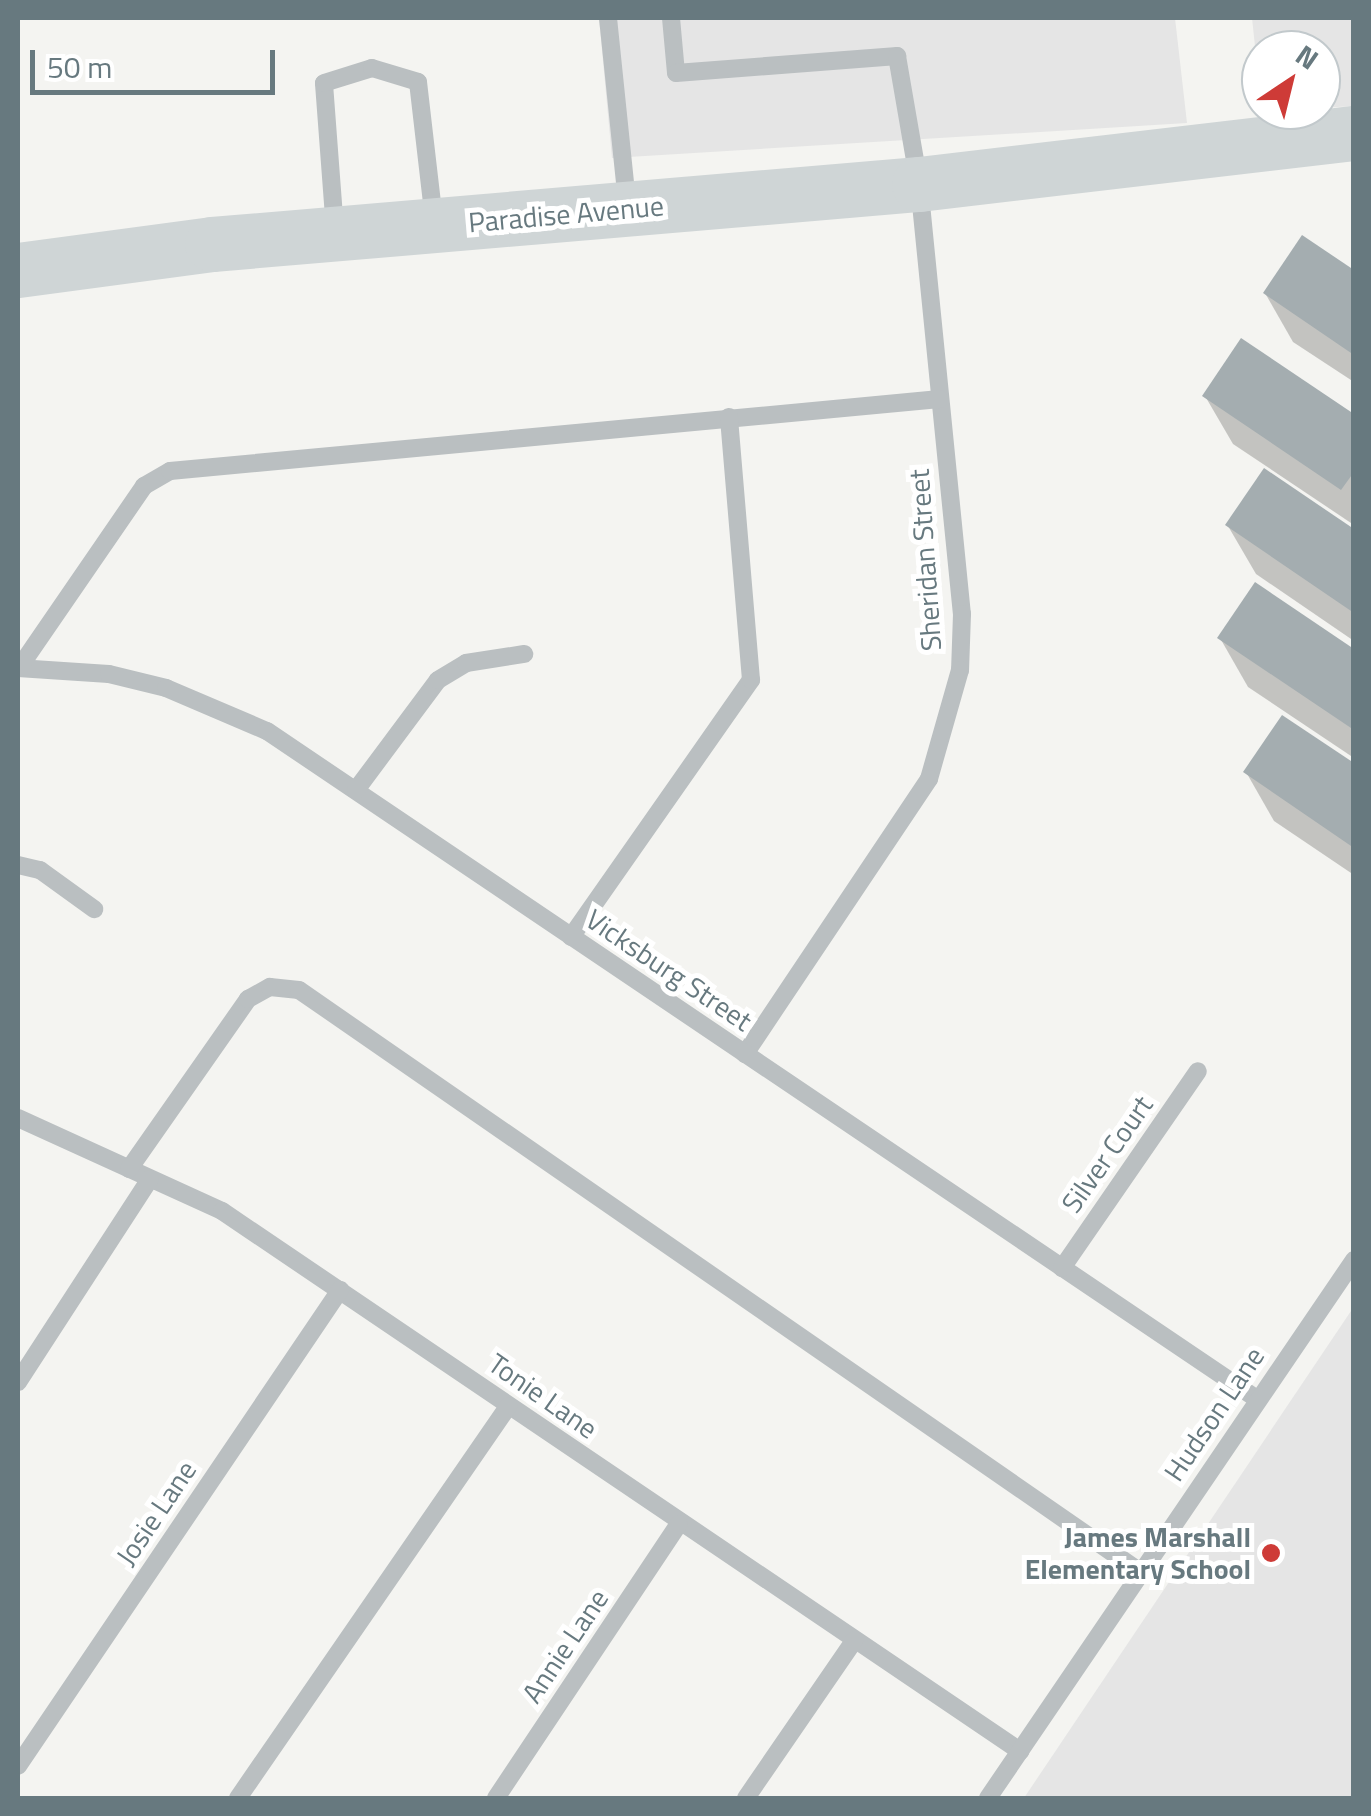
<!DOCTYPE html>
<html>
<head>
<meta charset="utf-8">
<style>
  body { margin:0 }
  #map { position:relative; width:1371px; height:1816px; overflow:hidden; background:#f4f4f1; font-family:"Titillium Web",sans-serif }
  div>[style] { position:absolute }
  .built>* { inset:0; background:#e5e5e5 }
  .shadow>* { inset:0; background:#0003 }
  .building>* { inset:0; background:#a4adb0 }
  .minor>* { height:18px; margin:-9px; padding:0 9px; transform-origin:9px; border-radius:9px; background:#babfc1 }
  .major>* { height:55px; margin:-27.5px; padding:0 27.5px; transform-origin:27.5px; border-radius:27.5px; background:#cfd5d6 }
  .dots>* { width:28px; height:28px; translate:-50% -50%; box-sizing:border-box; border:5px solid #fff; border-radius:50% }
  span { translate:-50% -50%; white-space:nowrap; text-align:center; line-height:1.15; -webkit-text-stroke:10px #fff; paint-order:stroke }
  .street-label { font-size:28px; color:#67797f }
  .poi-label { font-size:28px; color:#67797f; font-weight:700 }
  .right { translate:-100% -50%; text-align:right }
  .frame { position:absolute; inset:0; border:20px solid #67797f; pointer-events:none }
  .north { position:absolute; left:1241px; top:30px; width:100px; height:100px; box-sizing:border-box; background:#fff; border:2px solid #c2c9cc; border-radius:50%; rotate:35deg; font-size:28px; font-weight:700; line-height:40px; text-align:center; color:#67797f }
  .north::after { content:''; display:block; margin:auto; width:35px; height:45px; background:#ce3b37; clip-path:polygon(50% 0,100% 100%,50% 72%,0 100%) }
  .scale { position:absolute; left:30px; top:50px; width:245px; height:45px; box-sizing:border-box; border:5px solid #67797f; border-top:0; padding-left:12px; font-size:30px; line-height:35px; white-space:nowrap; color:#67797f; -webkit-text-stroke:8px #fff; paint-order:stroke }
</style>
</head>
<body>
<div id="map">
  <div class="built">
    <div style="clip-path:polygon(599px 18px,1175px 18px,1187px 123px,612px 158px)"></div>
    <div style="clip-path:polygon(1252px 18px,1353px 18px,1353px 106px,1321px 108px,1321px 50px,1261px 50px,1261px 103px)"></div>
    <div style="clip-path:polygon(1353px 1308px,1353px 1798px,1024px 1798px)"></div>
  </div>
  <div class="shadow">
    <div style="clip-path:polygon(1354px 273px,1354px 382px,1293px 342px,1265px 293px)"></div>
    <div style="clip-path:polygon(1205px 396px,1354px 417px,1354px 525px,1233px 444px)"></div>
    <div style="clip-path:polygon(1228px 526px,1354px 532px,1354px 641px,1256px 574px)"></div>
    <div style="clip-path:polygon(1220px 638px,1354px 652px,1354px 758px,1248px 687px)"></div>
    <div style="clip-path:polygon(1354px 766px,1354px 875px,1274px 821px,1246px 772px)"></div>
  </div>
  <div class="building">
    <div style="clip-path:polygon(1302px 235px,1354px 270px,1354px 355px,1263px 293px)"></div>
    <div style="clip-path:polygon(1241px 338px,1354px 414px,1354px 472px,1341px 490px,1202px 396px)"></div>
    <div style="clip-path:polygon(1264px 468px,1354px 529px,1354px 613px,1225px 525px)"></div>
    <div style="clip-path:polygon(1255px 582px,1354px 649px,1354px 730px,1217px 638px)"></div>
    <div style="clip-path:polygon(1282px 715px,1354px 763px,1354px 848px,1243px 772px)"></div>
  </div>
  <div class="minor">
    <div style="left:608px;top:18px;width:184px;rotate:84.1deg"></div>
    <div style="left:671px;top:18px;width:55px;rotate:84.8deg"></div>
    <div style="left:676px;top:73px;width:222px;rotate:-4.4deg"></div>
    <div style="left:897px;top:56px;width:130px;rotate:80.2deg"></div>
    <div style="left:919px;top:184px;width:432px;rotate:84.3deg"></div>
    <div style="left:962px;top:614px;width:56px;rotate:92deg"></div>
    <div style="left:960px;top:670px;width:113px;rotate:105.9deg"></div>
    <div style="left:929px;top:779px;width:331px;rotate:123.8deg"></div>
    <div style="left:335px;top:230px;width:147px;rotate:-94.3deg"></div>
    <div style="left:324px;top:83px;width:50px;rotate:-17.4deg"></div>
    <div style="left:372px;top:68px;width:48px;rotate:16.9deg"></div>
    <div style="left:418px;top:82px;width:139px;rotate:83.4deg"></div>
    <div style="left:18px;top:668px;width:91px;rotate:3.8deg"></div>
    <div style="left:109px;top:674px;width:59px;rotate:13.8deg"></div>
    <div style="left:166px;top:688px;width:110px;rotate:23.1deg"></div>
    <div style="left:267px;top:731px;width:1194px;rotate:34.01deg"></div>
    <div style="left:19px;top:668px;width:221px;rotate:-55.5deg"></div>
    <div style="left:144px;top:486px;width:30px;rotate:-30deg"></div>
    <div style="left:170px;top:471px;width:773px;rotate:-5.34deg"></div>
    <div style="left:356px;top:790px;width:137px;rotate:-53.3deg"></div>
    <div style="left:438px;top:680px;width:33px;rotate:-31deg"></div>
    <div style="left:466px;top:663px;width:59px;rotate:-8.8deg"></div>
    <div style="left:18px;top:865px;width:23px;rotate:13deg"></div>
    <div style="left:40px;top:870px;width:67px;rotate:35.8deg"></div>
    <div style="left:571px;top:937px;width:314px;rotate:-55deg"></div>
    <div style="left:751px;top:680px;width:264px;rotate:-94.8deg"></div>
    <div style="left:18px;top:1118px;width:224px;rotate:24.5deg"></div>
    <div style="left:222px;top:1211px;width:964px;rotate:34.09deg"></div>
    <div style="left:129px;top:1169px;width:208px;rotate:-55deg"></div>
    <div style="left:248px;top:999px;width:25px;rotate:-29deg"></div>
    <div style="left:270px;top:987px;width:29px;rotate:6deg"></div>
    <div style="left:299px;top:990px;width:1021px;rotate:34.67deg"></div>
    <div style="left:1062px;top:1268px;width:239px;rotate:-55.4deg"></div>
    <div style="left:18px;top:1382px;width:242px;rotate:-57deg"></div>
    <div style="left:18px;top:1766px;width:575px;rotate:-55.92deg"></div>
    <div style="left:238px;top:1798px;width:476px;rotate:-55.4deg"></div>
    <div style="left:496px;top:1798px;width:329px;rotate:-56.3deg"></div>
    <div style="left:746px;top:1798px;width:191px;rotate:-55.5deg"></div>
    <div style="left:988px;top:1798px;width:651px;rotate:-55.77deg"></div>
  </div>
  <div class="major">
    <div style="left:18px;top:270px;width:196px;rotate:-7.6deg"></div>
    <div style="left:212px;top:244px;width:710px;rotate:-4.85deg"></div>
    <div style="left:919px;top:184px;width:438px;rotate:-6.7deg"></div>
  </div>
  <div class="dots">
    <div style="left:1271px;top:1553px;background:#ce3b37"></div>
  </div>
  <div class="street-label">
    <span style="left:566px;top:214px;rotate:-5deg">Paradise Avenue</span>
    <span style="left:925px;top:560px;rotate:-94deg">Sheridan Street</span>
    <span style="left:669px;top:970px;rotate:34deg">Vicksburg Street</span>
    <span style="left:1107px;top:1154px;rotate:-55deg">Silver Court</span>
    <span style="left:543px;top:1396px;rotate:35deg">Tonie Lane</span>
    <span style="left:1214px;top:1414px;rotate:-56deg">Hudson Lane</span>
    <span style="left:156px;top:1513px;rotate:-56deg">Josie Lane</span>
    <span style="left:565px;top:1646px;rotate:-56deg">Annie Lane</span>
  </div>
  <div class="poi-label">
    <span class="right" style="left:1251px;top:1553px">James Marshall<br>Elementary School</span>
  </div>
  <div class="frame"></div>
  <div class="north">N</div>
  <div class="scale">50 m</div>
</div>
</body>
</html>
